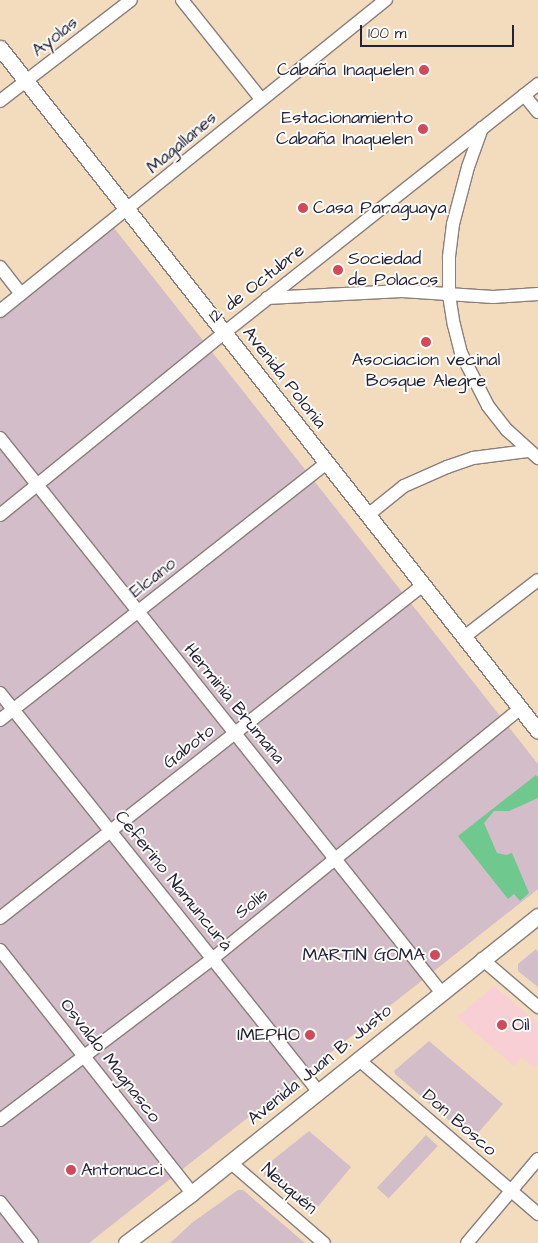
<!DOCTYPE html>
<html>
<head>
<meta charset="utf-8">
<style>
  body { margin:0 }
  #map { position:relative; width:538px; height:1243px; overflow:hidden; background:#f3dcbe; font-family:"Architects Daughter",sans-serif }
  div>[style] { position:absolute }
  .built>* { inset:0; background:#f7cfd4 }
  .industrial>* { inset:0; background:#d2bdc8; transform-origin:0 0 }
  .green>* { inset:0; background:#6fc88e }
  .roads { filter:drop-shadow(1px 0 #8a7f7c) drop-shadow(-1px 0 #8a7f7c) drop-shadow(0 1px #8a7f7c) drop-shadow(0 -1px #8a7f7c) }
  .minor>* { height:12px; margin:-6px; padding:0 6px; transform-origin:6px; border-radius:6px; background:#fff }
  .major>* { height:15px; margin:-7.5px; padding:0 7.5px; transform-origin:7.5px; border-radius:7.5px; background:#fff }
  .dots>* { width:14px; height:14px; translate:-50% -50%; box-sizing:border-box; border:2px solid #fdfcf7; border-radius:50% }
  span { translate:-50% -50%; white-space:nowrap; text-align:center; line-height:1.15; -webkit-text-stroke:4px #fdfcf7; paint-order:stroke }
  .street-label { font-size:18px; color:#22223b }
  .poi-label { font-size:18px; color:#22223b }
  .right { translate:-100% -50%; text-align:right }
  .left { translate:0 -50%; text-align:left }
  .scale { position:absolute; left:360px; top:25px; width:154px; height:22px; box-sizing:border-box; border:2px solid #22223b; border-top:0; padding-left:6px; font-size:15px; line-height:18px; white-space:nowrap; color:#22223b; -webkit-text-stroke:4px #fdfcf7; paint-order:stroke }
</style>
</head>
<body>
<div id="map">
  <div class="built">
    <div style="clip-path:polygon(494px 986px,538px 1023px,538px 1065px,535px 1068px,521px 1057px,514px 1066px,457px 1017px)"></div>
  </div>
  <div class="industrial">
    <div style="clip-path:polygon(114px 228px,538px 764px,538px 889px,89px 1243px,0 1243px,0 318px)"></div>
    <div style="clip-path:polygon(536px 949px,538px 952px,538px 987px,518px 971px,518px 964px)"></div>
    <div style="clip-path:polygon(429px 1041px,503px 1104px,472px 1140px,395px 1074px,394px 1071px)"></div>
    <div style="clip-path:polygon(309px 1131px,351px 1167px,311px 1215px,264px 1176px,264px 1167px)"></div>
    <div style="left:426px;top:1135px;width:16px;height:72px;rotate:43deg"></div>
    <div style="clip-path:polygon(238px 1190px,243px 1190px,305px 1243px,170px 1243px,193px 1222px)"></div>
  </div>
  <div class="green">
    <div style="clip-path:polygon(536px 775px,538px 777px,538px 798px,509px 811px,494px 811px,484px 823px,497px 853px,506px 855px,512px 853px,529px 893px,520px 901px,514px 894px,508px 899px,458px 836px)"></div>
  </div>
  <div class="roads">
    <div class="minor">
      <div style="left:182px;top:0;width:127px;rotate:51.4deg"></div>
      <div style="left:524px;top:95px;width:22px;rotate:51deg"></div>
      <div style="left:0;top:101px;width:165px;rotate:-37.6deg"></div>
      <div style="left:482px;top:128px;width:41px;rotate:109.7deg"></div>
      <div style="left:468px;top:167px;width:59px;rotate:104.7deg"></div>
      <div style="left:453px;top:224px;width:34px;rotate:97deg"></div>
      <div style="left:449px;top:258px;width:37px;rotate:90deg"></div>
      <div style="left:449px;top:295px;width:30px;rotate:81deg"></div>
      <div style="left:454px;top:325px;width:29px;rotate:76deg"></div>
      <div style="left:461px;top:353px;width:59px;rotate:63deg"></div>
      <div style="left:488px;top:406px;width:31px;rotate:52deg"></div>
      <div style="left:507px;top:430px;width:42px;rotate:42.1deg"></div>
      <div style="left:0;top:267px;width:34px;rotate:52deg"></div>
      <div style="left:267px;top:298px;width:135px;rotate:-3deg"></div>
      <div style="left:402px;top:291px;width:91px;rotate:3.8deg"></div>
      <div style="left:493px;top:297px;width:45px;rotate:-3.8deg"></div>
      <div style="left:0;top:311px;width:496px;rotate:-38.9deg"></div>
      <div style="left:0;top:438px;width:708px;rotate:51.48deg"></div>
      <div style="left:0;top:515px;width:289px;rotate:-39.1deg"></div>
      <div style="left:224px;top:333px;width:401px;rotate:-38.4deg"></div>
      <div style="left:368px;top:515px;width:46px;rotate:-38.9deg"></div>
      <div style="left:404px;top:486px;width:47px;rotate:-23.8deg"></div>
      <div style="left:447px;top:467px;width:28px;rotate:-19deg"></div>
      <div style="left:473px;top:458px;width:55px;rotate:-7.3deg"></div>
      <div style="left:464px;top:637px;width:93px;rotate:-37.6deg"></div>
      <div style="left:0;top:693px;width:509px;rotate:51.38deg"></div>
      <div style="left:0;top:720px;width:416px;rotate:-38.2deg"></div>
      <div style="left:0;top:918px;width:538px;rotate:-38.21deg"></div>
      <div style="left:0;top:950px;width:310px;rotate:51.7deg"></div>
      <div style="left:482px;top:959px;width:74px;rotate:40.6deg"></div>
      <div style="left:358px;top:1059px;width:238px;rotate:40.7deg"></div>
      <div style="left:0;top:1120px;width:266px;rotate:-37.2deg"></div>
      <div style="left:212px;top:959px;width:397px;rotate:-39.1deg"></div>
      <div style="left:230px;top:1162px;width:124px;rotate:40.8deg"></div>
      <div style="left:0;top:1202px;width:52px;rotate:52deg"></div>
      <div style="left:467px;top:1243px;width:110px;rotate:-49.8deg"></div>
    </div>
    <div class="major">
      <div style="left:0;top:48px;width:869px;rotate:51.77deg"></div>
      <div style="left:126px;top:1243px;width:83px;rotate:-37.1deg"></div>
      <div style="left:192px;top:1193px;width:443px;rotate:-38.7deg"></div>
    </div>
  </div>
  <div class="dots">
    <div style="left:424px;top:70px;background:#d1495b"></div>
    <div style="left:423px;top:129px;background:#d1495b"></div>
    <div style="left:303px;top:208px;background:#d1495b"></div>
    <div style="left:338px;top:270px;background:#d1495b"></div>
    <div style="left:426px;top:342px;background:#d1495b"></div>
    <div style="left:435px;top:955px;background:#d1495b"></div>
    <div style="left:502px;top:1025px;background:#d1495b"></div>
    <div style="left:310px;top:1035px;background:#d1495b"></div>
    <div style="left:71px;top:1170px;background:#d1495b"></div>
  </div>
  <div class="street-label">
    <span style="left:55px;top:37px;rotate:-38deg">Ayolas</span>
    <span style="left:182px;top:143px;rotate:-40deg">Magallanes</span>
    <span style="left:257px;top:284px;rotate:-38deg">12 de Octubre</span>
    <span style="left:284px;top:378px;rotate:52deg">Avenida Polonia</span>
    <span style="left:153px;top:578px;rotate:-38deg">Elcano</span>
    <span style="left:234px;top:704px;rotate:51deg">Herminia Brumana</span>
    <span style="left:189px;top:747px;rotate:-38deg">Gaboto</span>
    <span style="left:173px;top:881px;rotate:51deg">Ceferino Namuncurá</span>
    <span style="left:252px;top:904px;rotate:-39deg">Solís</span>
    <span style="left:110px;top:1061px;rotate:52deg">Osvaldo Magnasco</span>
    <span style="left:320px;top:1065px;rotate:-39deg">Avenida Juan B. Justo</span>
    <span style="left:459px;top:1123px;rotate:41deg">Don Bosco</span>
    <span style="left:289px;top:1189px;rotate:41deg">Neuquén</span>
  </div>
  <div class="poi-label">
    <span class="right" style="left:414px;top:70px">Cabaña Inaquelen</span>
    <span class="right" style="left:413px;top:129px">Estacionamiento<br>Cabaña Inaquelen</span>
    <span class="left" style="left:313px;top:208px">Casa Paraguaya</span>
    <span class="left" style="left:348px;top:270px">Sociedad<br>de Polacos</span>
    <span style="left:426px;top:371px">Asociacion vecinal<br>Bosque Alegre</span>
    <span class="right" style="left:425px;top:955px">MARTIN GOMA</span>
    <span class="left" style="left:512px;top:1025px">Oil</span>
    <span class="right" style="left:300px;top:1035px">IMEPHO</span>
    <span class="left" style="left:81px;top:1170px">Antonucci</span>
  </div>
  <div class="scale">100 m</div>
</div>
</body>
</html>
